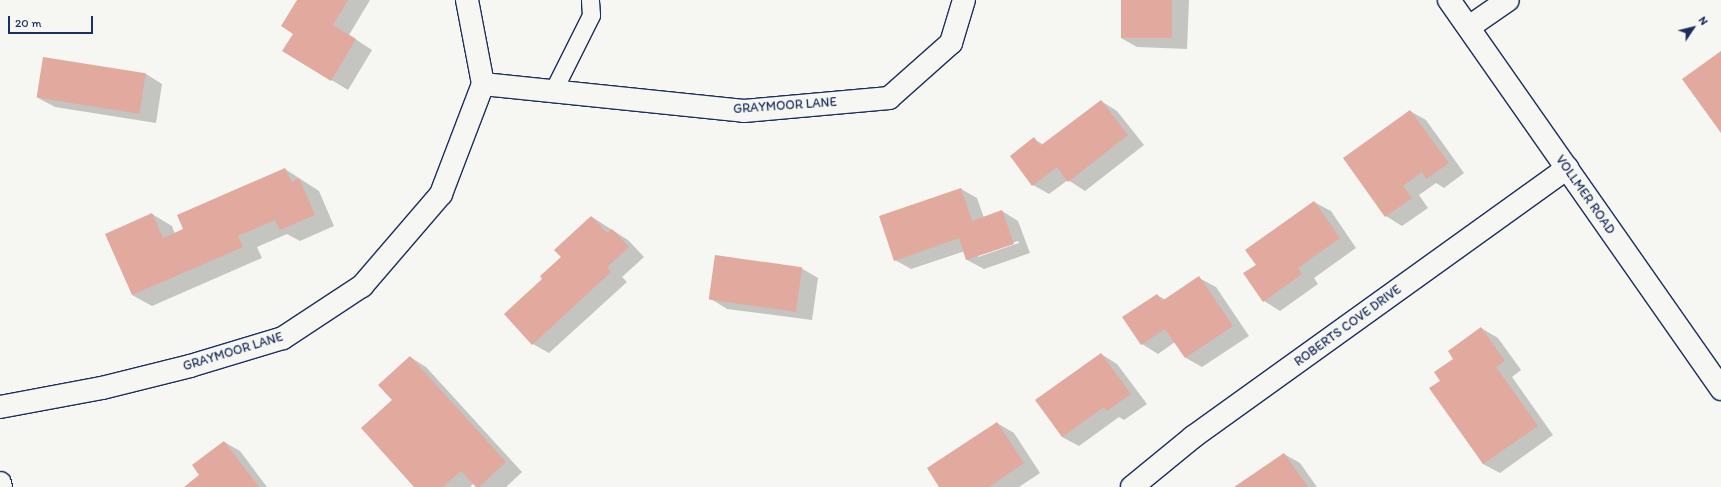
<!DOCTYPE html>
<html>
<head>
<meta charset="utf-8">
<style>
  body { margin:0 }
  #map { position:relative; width:1721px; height:487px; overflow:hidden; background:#f6f6f2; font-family:Itim,sans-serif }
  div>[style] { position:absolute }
  .shadow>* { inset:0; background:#0003 }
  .building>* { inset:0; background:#e2a99e; transform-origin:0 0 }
  .roads { filter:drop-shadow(1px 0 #1b2f5e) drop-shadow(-1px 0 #1b2f5e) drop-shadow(0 1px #1b2f5e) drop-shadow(0 -1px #1b2f5e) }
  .service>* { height:17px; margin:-8.5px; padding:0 8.5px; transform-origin:8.5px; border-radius:8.5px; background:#f6f6f2 }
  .minor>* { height:22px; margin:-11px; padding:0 11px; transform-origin:11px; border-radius:11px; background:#f6f6f2 }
  .secondary>* { height:22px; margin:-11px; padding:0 11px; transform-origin:11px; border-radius:11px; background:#f6f6f2 }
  span { translate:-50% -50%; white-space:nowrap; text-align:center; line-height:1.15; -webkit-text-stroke:3px #f6f6f2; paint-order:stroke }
  .street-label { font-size:13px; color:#1b2f5e }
  .north { position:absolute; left:1673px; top:8px; width:40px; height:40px; -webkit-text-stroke:3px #f6f6f2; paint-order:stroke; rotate:55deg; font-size:11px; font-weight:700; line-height:16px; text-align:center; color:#1b2f5e }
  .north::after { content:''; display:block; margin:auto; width:14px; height:18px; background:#1b2f5e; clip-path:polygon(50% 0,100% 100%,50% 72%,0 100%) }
  .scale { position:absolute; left:8px; top:16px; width:85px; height:18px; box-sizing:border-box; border:2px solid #1b2f5e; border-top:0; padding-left:5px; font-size:12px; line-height:14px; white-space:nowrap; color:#1b2f5e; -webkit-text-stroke:3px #f6f6f2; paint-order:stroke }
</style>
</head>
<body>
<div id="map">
  <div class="shadow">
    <div style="clip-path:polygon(298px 0,370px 0,349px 35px,372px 50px,348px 90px,284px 51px,295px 34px)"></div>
    <div style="clip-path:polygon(1122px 0,1189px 0,1187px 49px,1137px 47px,1121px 38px)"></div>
    <div style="clip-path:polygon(146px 74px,162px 84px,156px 123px,55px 107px,38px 98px)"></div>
    <div style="clip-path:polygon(1101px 101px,1117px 111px,1144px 145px,1085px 191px,1068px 180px,1049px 194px,1033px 185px,1034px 139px,1044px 145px)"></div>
    <div style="clip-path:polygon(1410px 111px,1426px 120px,1464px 173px,1444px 188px,1436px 183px,1419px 195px,1428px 208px,1402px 226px,1386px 216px,1344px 158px)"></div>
    <div style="clip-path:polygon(285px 169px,319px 191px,334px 226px,300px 241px,287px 234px,257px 247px,262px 258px,152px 306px,132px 295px,152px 214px,172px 226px,175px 234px)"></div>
    <div style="clip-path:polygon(evenodd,961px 189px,977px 198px,984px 218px,1002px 211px,1018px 221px,1030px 253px,984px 269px,967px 260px,965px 251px,911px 269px,895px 260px,961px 189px,1018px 241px,1019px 243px,978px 257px,978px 255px,1018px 241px)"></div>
    <div style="clip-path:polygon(1314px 202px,1331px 211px,1356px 248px,1314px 278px,1318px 284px,1280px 311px,1264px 301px)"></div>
    <div style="clip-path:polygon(592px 217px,628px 240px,644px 257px,622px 277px,627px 282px,549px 353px,533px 344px,544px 279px)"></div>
    <div style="clip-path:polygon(801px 268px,818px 278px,812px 320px,727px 309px,711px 299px)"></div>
    <div style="clip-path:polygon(1199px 278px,1216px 287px,1249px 336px,1202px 367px,1186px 358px,1175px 342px,1158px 354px,1142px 344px,1157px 295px,1166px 300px)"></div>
    <div style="clip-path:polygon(1481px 328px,1498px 338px,1521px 370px,1512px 377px,1553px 435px,1500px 473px,1483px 464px,1441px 381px,1455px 359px)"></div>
    <div style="clip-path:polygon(1101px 354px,1117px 364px,1147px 404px,1124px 420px,1119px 417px,1079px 446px,1062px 437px)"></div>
    <div style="clip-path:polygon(410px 357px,426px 367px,522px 472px,506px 487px,477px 487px,474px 483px,470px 487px,415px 487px,393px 400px)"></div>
    <div style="clip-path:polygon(997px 423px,1014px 433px,1040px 473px,1019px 487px,940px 487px)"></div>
    <div style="clip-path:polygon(224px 442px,240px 451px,267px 487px,185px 487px,201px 475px)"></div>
    <div style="clip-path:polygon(1284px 454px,1300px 463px,1317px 487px,1236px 487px)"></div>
  </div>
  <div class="building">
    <div style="clip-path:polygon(297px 0,348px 0,333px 25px,356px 39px,331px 81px,282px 51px,293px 34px,281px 26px)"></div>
    <div style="left:1121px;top:0;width:51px;height:38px"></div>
    <div style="clip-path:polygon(1721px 51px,1721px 133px,1682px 79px)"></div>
    <div style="left:43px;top:57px;width:104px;height:41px;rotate:9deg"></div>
    <div style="clip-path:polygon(1101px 100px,1128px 135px,1068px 182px,1057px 167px,1032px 186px,1010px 156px,1034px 137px,1040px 146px)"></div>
    <div style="clip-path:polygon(1410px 110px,1449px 163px,1426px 179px,1422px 172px,1403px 186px,1412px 198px,1385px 217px,1343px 158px)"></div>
    <div style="clip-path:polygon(285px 168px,292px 182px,299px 178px,315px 215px,280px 230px,275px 220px,238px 236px,243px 247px,132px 295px,105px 234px,152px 213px,163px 238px,183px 229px,177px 215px)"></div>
    <div style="clip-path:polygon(961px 188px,972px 221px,1002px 210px,1014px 244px,966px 260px,959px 238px,894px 261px,879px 216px)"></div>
    <div style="clip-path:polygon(1314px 201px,1340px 238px,1298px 268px,1302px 274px,1263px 302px,1243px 273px,1256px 265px,1245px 250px)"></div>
    <div style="clip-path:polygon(591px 216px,607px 233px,612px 229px,629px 247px,607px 267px,611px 272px,532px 345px,504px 314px,542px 279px,540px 276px,561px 257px,554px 250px)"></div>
    <div style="left:715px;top:255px;width:88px;height:45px;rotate:8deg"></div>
    <div style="clip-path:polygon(1199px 276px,1233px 326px,1185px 358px,1165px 329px,1141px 345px,1122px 317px,1157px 294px,1162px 301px)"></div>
    <div style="clip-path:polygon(1481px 327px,1505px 361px,1496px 367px,1538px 426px,1483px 464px,1429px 388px,1440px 381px,1434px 372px,1453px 359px,1448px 351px)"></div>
    <div style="clip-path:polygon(1101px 353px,1131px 394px,1107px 411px,1104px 407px,1062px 437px,1035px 400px)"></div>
    <div style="clip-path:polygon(410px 356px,506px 462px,479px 487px,476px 487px,461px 471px,443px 487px,414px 487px,361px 428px,392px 400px,378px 385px)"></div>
    <div style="clip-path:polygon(997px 422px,1024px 463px,989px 487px,939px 487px,927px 468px)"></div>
    <div style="clip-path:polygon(224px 441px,259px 487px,184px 487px,199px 475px,192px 465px)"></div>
    <div style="clip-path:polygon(1284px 453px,1308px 487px,1234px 487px)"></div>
  </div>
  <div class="roads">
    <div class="service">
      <div style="left:553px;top:91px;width:85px;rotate:-63.4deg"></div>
      <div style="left:591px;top:15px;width:15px;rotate:-94deg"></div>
    </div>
    <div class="minor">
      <div style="left:467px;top:0;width:86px;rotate:79.2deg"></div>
      <div style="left:1469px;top:27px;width:47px;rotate:-34.7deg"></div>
      <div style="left:0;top:407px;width:104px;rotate:-10.6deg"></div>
      <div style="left:102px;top:388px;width:91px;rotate:-14deg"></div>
      <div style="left:190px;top:366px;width:97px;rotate:-16.8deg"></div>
      <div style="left:283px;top:338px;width:95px;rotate:-33.4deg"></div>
      <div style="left:362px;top:286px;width:121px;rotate:-49.3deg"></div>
      <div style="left:441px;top:194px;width:118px;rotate:-69.1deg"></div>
      <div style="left:483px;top:84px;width:262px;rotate:5.9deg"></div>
      <div style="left:744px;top:111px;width:146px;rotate:-5.1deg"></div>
      <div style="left:889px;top:98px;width:83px;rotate:-41.6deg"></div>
      <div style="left:951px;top:43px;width:45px;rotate:-73.2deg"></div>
      <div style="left:0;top:483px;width:4px;rotate:76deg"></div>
      <div style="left:1132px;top:487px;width:79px;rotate:-39.3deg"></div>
      <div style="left:1193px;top:437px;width:461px;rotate:-35.7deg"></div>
    </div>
    <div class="secondary">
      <div style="left:1449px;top:0;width:475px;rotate:55deg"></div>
    </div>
  </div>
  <div class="street-label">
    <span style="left:785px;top:106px;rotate:-4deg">GRAYMOOR LANE</span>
    <span style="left:1585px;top:195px;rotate:55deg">VOLLMER ROAD</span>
    <span style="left:1348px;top:326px;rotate:-36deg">ROBERTS COVE DRIVE</span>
    <span style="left:233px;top:352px;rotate:-17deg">GRAYMOOR LANE</span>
  </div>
  <div class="north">N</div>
  <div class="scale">20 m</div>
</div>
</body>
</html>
